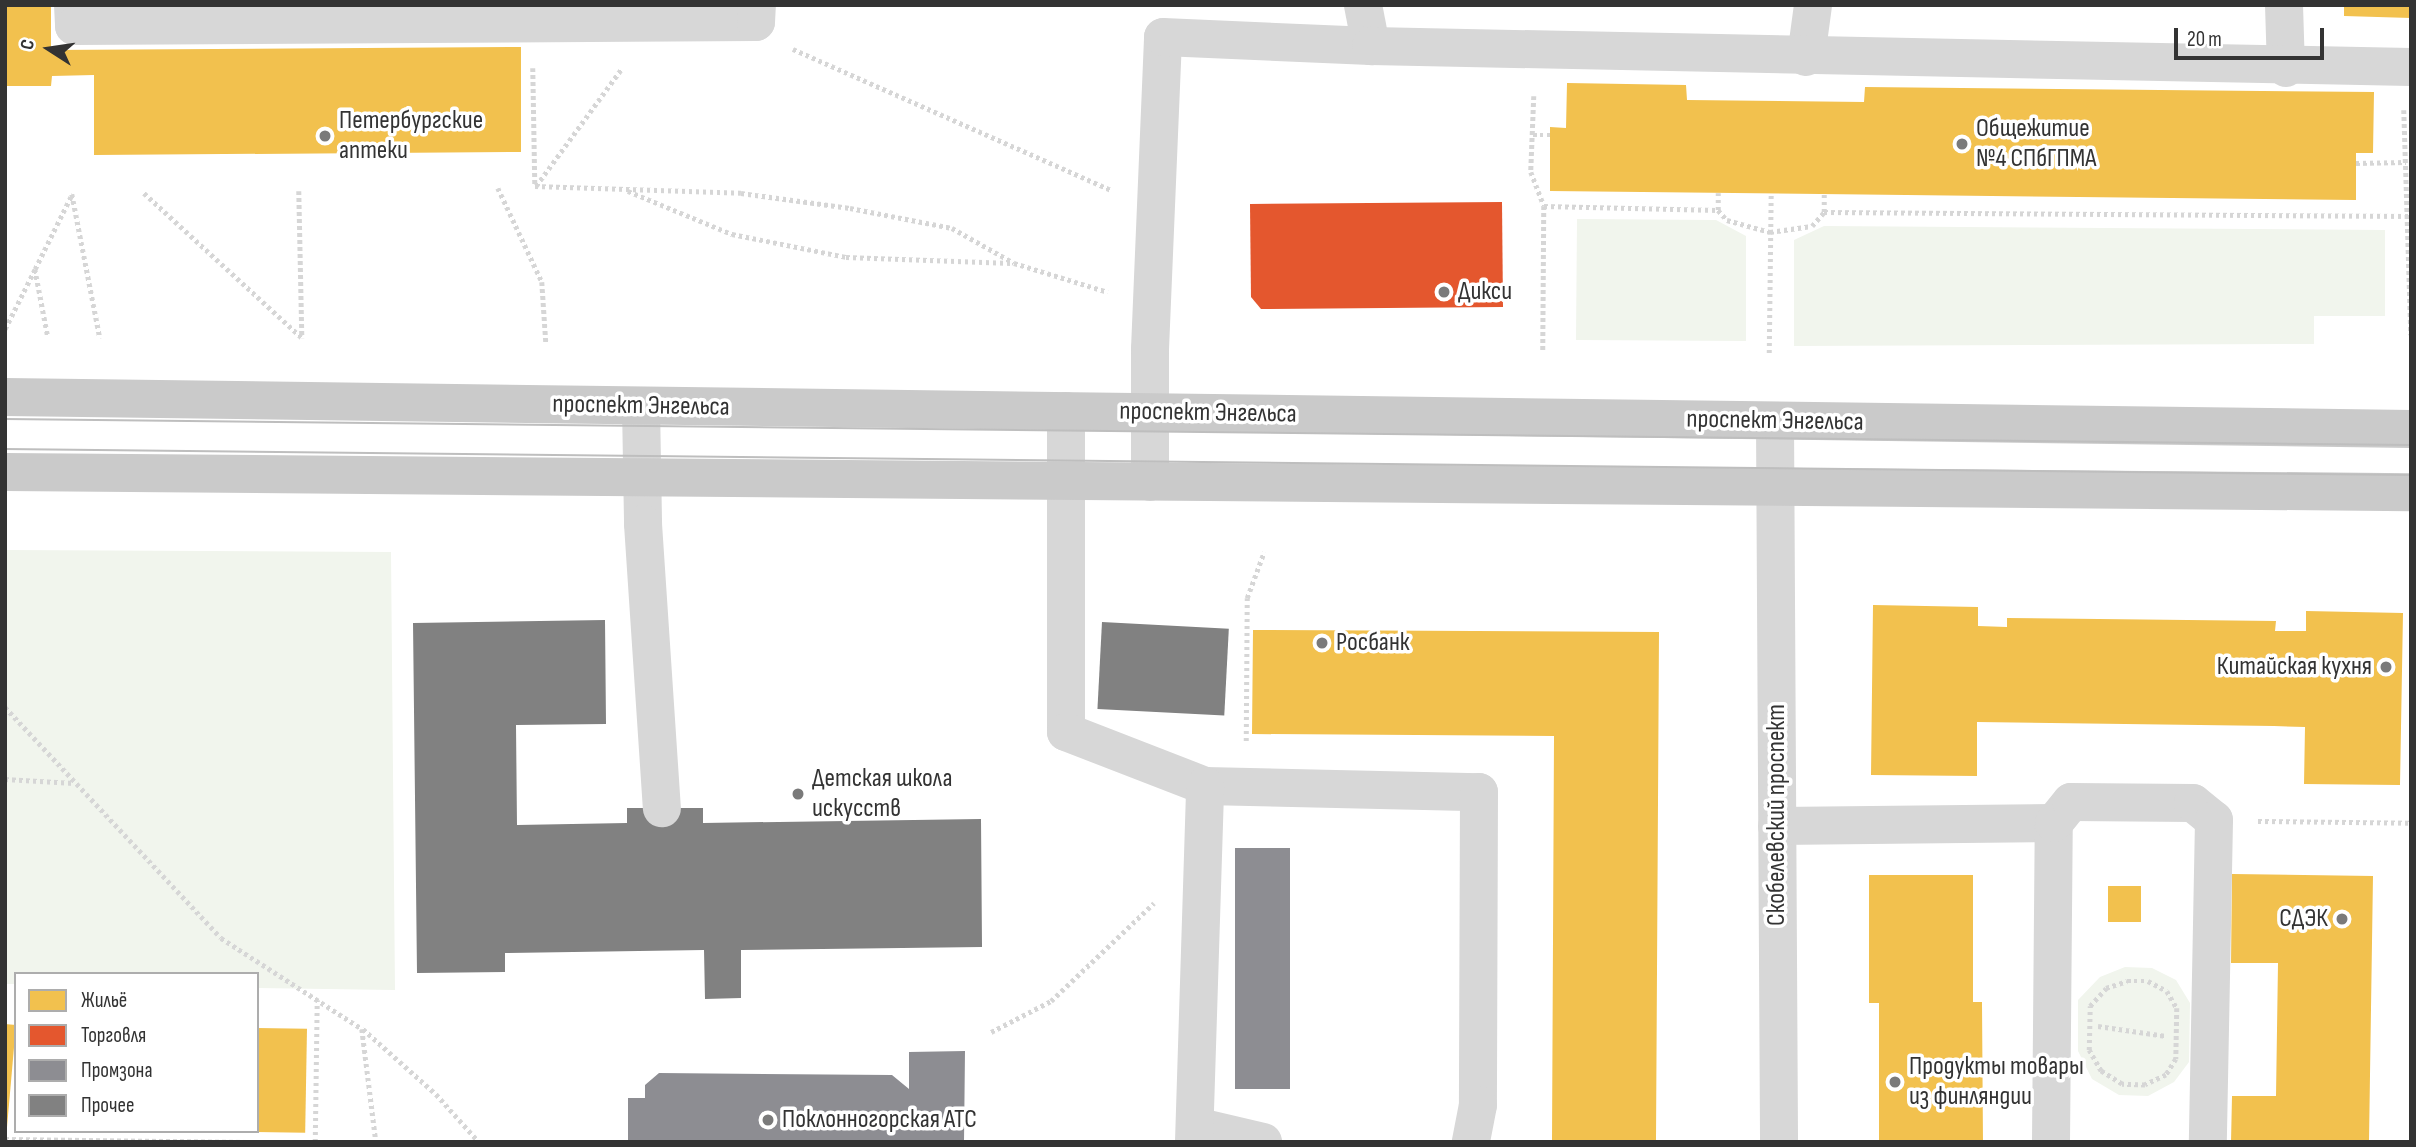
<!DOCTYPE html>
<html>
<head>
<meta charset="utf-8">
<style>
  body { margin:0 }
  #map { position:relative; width:2416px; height:1147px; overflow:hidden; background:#fff; font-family:"Sofia Sans Condensed",sans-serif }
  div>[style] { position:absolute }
  .green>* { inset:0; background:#f1f5ed }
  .homes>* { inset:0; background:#f2c14e; transform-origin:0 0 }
  .shops>* { inset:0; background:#e4572e }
  .industry>* { inset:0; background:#8d8d92; transform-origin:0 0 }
  .building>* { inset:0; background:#818181; transform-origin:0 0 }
  .path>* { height:4.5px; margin-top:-2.25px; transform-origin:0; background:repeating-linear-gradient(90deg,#d6d6d6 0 3.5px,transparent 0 7px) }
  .minor>* { height:38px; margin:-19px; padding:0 19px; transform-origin:19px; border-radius:19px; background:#d7d7d7 }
  .major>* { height:38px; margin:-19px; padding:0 19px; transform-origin:19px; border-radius:19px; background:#cacaca }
  .tram>* { height:2px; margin:-1px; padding:0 1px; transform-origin:1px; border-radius:1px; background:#bebebe }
  .dots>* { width:19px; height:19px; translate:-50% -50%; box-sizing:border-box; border:4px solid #fff; border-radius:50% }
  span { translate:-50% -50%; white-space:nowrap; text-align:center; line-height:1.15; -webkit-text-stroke:7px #fff; paint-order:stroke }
  .poi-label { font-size:26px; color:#333 }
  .left { translate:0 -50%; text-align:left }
  .right { translate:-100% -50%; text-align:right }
  .street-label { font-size:26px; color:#333 }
  .frame { position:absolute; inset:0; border:7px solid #333; pointer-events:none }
  .legend { position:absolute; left:14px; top:972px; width:245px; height:161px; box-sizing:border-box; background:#fff; border:2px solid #adadad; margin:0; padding:9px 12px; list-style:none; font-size:21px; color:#333 }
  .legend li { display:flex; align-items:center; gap:14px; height:35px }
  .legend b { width:35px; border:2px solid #adadad }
  .north { position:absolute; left:14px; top:14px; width:70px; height:70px; -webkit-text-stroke:5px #fff; paint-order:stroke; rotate:282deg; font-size:19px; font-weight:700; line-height:28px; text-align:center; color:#333 }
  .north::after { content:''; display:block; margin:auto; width:24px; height:32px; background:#333; clip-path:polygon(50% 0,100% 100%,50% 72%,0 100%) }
  .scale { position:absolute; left:2174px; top:28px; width:150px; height:32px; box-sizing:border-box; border:4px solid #333; border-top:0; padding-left:9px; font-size:21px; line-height:24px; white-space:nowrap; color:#333; -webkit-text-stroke:5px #fff; paint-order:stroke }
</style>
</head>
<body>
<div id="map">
  <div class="green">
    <div style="clip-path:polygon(1577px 219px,1716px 220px,1746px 236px,1746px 341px,1576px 340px)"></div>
    <div style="clip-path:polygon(1824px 226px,2385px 230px,2385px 316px,2314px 316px,2314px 344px,1794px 346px,1794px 240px)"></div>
    <div style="clip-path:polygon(5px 550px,391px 552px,395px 990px,257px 988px,257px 974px,16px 974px,16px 984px,5px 984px)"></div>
    <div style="clip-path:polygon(2125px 967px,2152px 968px,2176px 980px,2190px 1003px,2189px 1062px,2174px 1082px,2148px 1096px,2119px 1095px,2092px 1079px,2078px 1051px,2078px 1000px,2100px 977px)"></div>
  </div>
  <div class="homes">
    <div style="clip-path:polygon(5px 5px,51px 5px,51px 50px,521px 47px,521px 152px,94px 155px,94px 75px,52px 76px,51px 86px,5px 86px)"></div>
    <div style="clip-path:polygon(2344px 5px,2411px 5px,2411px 18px,2344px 16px)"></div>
    <div style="clip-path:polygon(1567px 83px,1686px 85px,1687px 100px,1864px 102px,1865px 87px,2374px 92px,2373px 153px,2356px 153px,2356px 200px,1550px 191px,1550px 127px,1566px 128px)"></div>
    <div style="clip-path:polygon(1873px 605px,1978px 607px,1978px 626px,2007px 627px,2007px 618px,2276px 621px,2275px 631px,2306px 631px,2306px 611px,2403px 613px,2400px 785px,2304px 784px,2305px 727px,2274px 726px,1977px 722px,1977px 776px,1871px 775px)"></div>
    <div style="clip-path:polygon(1253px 630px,1659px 632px,1656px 1142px,1552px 1142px,1554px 736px,1252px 734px)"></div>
    <div style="clip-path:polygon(2232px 874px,2373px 876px,2369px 1142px,2231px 1142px,2232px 1096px,2276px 1096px,2278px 963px,2231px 963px)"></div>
    <div style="clip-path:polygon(1869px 875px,1973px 875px,1973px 1002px,1982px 1002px,1983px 1142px,1879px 1142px,1879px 1003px,1869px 1003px)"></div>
    <div style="left:2108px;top:886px;width:33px;height:36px"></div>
    <div style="left:5px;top:1024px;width:11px;height:104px;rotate:5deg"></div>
    <div style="left:257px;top:1028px;width:50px;height:104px;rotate:1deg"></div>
  </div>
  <div class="shops">
    <div style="clip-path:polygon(1502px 202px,1503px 307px,1261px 309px,1251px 297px,1250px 204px)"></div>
  </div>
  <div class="industry">
    <div style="left:1235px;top:848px;width:55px;height:241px"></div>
    <div style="clip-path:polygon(965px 1051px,964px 1142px,628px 1142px,628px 1098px,645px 1098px,645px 1085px,659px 1073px,892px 1075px,909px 1089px,909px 1052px)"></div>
  </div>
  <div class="building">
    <div style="clip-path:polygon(605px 620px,606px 724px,516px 725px,517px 825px,627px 823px,627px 808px,703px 808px,703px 823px,981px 819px,982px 947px,741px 950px,741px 998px,705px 999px,704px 950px,505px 953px,505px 972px,417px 973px,413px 623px)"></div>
    <div style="left:1102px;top:622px;width:127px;height:87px;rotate:3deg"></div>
  </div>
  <div class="path">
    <div style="left:793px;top:49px;width:348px;rotate:23.9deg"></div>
    <div style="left:533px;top:68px;width:117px;rotate:89deg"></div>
    <div style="left:1534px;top:96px;width:76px;rotate:92.3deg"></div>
    <div style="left:1531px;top:172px;width:36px;rotate:69deg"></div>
    <div style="left:1544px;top:206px;width:146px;rotate:90.4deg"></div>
    <div style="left:2404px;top:110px;width:225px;rotate:88.2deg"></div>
    <div style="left:1533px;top:135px;width:17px"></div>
    <div style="left:2356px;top:163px;width:50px;rotate:-1.1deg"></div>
    <div style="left:535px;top:186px;width:206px;rotate:1.9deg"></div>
    <div style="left:741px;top:193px;width:110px;rotate:7.8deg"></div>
    <div style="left:850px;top:208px;width:104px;rotate:11.1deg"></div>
    <div style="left:952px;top:228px;width:71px;rotate:29.4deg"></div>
    <div style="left:1014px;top:263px;width:98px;rotate:17.1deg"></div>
    <div style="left:536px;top:186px;width:146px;rotate:-53.9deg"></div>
    <div style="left:498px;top:188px;width:104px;rotate:64.9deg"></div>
    <div style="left:542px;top:282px;width:60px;rotate:86.2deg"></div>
    <div style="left:299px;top:191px;width:147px;rotate:88.8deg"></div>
    <div style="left:628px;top:191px;width:113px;rotate:22.5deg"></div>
    <div style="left:732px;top:234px;width:116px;rotate:11.4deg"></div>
    <div style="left:846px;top:257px;width:165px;rotate:2.1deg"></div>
    <div style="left:144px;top:193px;width:214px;rotate:42.5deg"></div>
    <div style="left:1544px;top:206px;width:174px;rotate:1.3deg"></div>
    <div style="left:1718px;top:210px;width:13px;rotate:48deg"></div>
    <div style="left:1727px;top:220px;width:45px;rotate:15.6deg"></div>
    <div style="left:1770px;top:232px;width:42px;rotate:-8.1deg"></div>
    <div style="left:1812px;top:226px;width:18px;rotate:-49deg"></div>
    <div style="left:1824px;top:212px;width:585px;rotate:0.39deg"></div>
    <div style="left:1718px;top:210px;width:17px;rotate:-90deg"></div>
    <div style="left:1824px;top:212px;width:18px;rotate:-90deg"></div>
    <div style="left:35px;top:269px;width:84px;rotate:-63.7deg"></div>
    <div style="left:72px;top:194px;width:147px;rotate:79deg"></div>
    <div style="left:5px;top:329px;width:67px;rotate:-63.4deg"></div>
    <div style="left:35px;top:269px;width:69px;rotate:79.2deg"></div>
    <div style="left:1769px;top:353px;width:159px;rotate:-89.3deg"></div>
    <div style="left:5px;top:707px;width:316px;rotate:46.9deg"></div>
    <div style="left:221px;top:938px;width:168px;rotate:32.8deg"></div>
    <div style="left:362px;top:1029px;width:114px;rotate:82.9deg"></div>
    <div style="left:1246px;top:741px;width:143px;rotate:-89.6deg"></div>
    <div style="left:1247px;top:598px;width:49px;rotate:-69.7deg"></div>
    <div style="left:5px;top:779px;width:69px;rotate:3.3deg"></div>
    <div style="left:2258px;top:821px;width:153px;rotate:0.7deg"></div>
    <div style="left:2127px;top:981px;width:21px"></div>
    <div style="left:2148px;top:981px;width:21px;rotate:28deg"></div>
    <div style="left:2167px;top:991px;width:20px;rotate:60deg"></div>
    <div style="left:2177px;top:1008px;width:51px;rotate:91.1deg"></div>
    <div style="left:2176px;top:1059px;width:19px;rotate:122deg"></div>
    <div style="left:2166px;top:1075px;width:23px;rotate:155deg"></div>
    <div style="left:2145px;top:1085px;width:23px;rotate:-178deg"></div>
    <div style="left:2122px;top:1084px;width:25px;rotate:-148deg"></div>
    <div style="left:2101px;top:1071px;width:24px;rotate:-120deg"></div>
    <div style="left:2089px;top:1050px;width:44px;rotate:-88.7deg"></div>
    <div style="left:2090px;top:1006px;width:24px;rotate:-48deg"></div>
    <div style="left:2106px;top:988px;width:22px;rotate:-18deg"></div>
    <div style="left:2098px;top:1026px;width:69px;rotate:8.4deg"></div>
    <div style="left:363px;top:1029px;width:98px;rotate:41.7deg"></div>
    <div style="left:436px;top:1094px;width:64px;rotate:48.1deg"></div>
    <div style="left:991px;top:1032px;width:68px;rotate:-27.3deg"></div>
    <div style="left:1051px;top:1001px;width:142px;rotate:-43.6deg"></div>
    <div style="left:5px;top:1139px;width:242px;rotate:0.7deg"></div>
    <div style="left:315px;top:1142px;width:142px;rotate:-89.2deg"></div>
  </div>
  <div class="minor">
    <div style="left:73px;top:5px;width:21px;rotate:87deg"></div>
    <div style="left:74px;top:26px;width:682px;rotate:-0.34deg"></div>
    <div style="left:756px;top:22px;width:17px;rotate:-87deg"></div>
    <div style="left:1363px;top:5px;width:42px;rotate:79deg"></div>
    <div style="left:2284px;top:5px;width:63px;rotate:88.2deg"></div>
    <div style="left:1806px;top:57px;width:52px;rotate:-82.3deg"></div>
    <div style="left:641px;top:406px;width:118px;rotate:89deg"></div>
    <div style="left:643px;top:524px;width:285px;rotate:86.2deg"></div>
    <div style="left:1066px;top:411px;width:321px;rotate:90deg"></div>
    <div style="left:1066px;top:732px;width:149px;rotate:21.2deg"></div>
    <div style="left:1205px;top:786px;width:274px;rotate:1.3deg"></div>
    <div style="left:1479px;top:792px;width:313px;rotate:90.2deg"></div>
    <div style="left:1478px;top:1105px;width:38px;rotate:101deg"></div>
    <div style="left:1775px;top:421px;width:721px;rotate:89.68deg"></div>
    <div style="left:1150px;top:482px;width:133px;rotate:-90deg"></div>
    <div style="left:1150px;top:349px;width:312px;rotate:-87.6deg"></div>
    <div style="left:1163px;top:37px;width:208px;rotate:2.5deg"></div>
    <div style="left:1371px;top:46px;width:1040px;rotate:1.16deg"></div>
    <div style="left:1777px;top:826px;width:277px;rotate:-0.6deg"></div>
    <div style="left:1195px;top:1126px;width:70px;rotate:13.2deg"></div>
    <div style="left:1194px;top:1142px;width:356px;rotate:-88.2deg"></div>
    <div style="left:2051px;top:1142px;width:319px;rotate:-89.5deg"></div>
    <div style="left:2054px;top:823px;width:27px;rotate:-51deg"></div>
    <div style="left:2071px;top:802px;width:122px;rotate:0.5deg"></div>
    <div style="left:2193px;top:803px;width:27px;rotate:39deg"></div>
    <div style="left:2214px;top:820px;width:322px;rotate:91.1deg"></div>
  </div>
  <div class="major">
    <div style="left:5px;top:397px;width:2406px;rotate:0.76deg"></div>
    <div style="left:5px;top:472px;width:2406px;rotate:0.48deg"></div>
  </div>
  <div class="tram">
    <div style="left:5px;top:419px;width:2406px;rotate:0.62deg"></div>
    <div style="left:5px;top:449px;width:2406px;rotate:0.62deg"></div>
  </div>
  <div class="dots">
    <div style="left:325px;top:136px;background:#7a7a7a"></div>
    <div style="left:1962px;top:144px;background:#7a7a7a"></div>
    <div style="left:1444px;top:292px;background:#7a7a7a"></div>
    <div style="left:1322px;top:643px;background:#7a7a7a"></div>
    <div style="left:2386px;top:667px;background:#7a7a7a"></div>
    <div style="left:798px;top:794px;background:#7a7a7a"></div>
    <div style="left:2342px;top:919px;background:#7a7a7a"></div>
    <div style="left:1895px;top:1082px;background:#7a7a7a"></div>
    <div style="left:768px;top:1120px;background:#7a7a7a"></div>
  </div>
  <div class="poi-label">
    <span class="left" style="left:339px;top:136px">Петербургские<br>аптеки</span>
    <span class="left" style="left:1976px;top:144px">Общежитие<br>№4 СПбГПМА</span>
    <span class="left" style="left:1458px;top:292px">Дикси</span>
    <span class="left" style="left:1336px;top:643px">Росбанк</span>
    <span class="right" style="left:2372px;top:667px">Китайская кухня</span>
    <span class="left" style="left:812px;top:794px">Детская школа<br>искусств</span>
    <span class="right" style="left:2328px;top:919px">СДЭК</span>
    <span class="left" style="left:1909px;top:1082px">Продукты товары<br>из финляндии</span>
    <span class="left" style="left:782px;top:1120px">Поклонногорская АТС</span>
  </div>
  <div class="street-label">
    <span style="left:641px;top:406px;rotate:1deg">проспект Энгельса</span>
    <span style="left:1208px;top:413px;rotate:1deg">проспект Энгельса</span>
    <span style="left:1775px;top:421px;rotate:1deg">проспект Энгельса</span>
    <span style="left:1777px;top:815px;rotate:-90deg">Скобелевский проспект</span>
  </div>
  <div class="frame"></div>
  <ul class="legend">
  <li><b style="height:19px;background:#f2c14e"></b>Жильё</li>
  <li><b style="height:19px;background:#e4572e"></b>Торговля</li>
  <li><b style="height:19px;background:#8d8d92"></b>Промзона</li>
  <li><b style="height:19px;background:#818181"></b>Прочее</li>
  </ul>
  <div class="north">С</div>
  <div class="scale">20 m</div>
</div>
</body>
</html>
